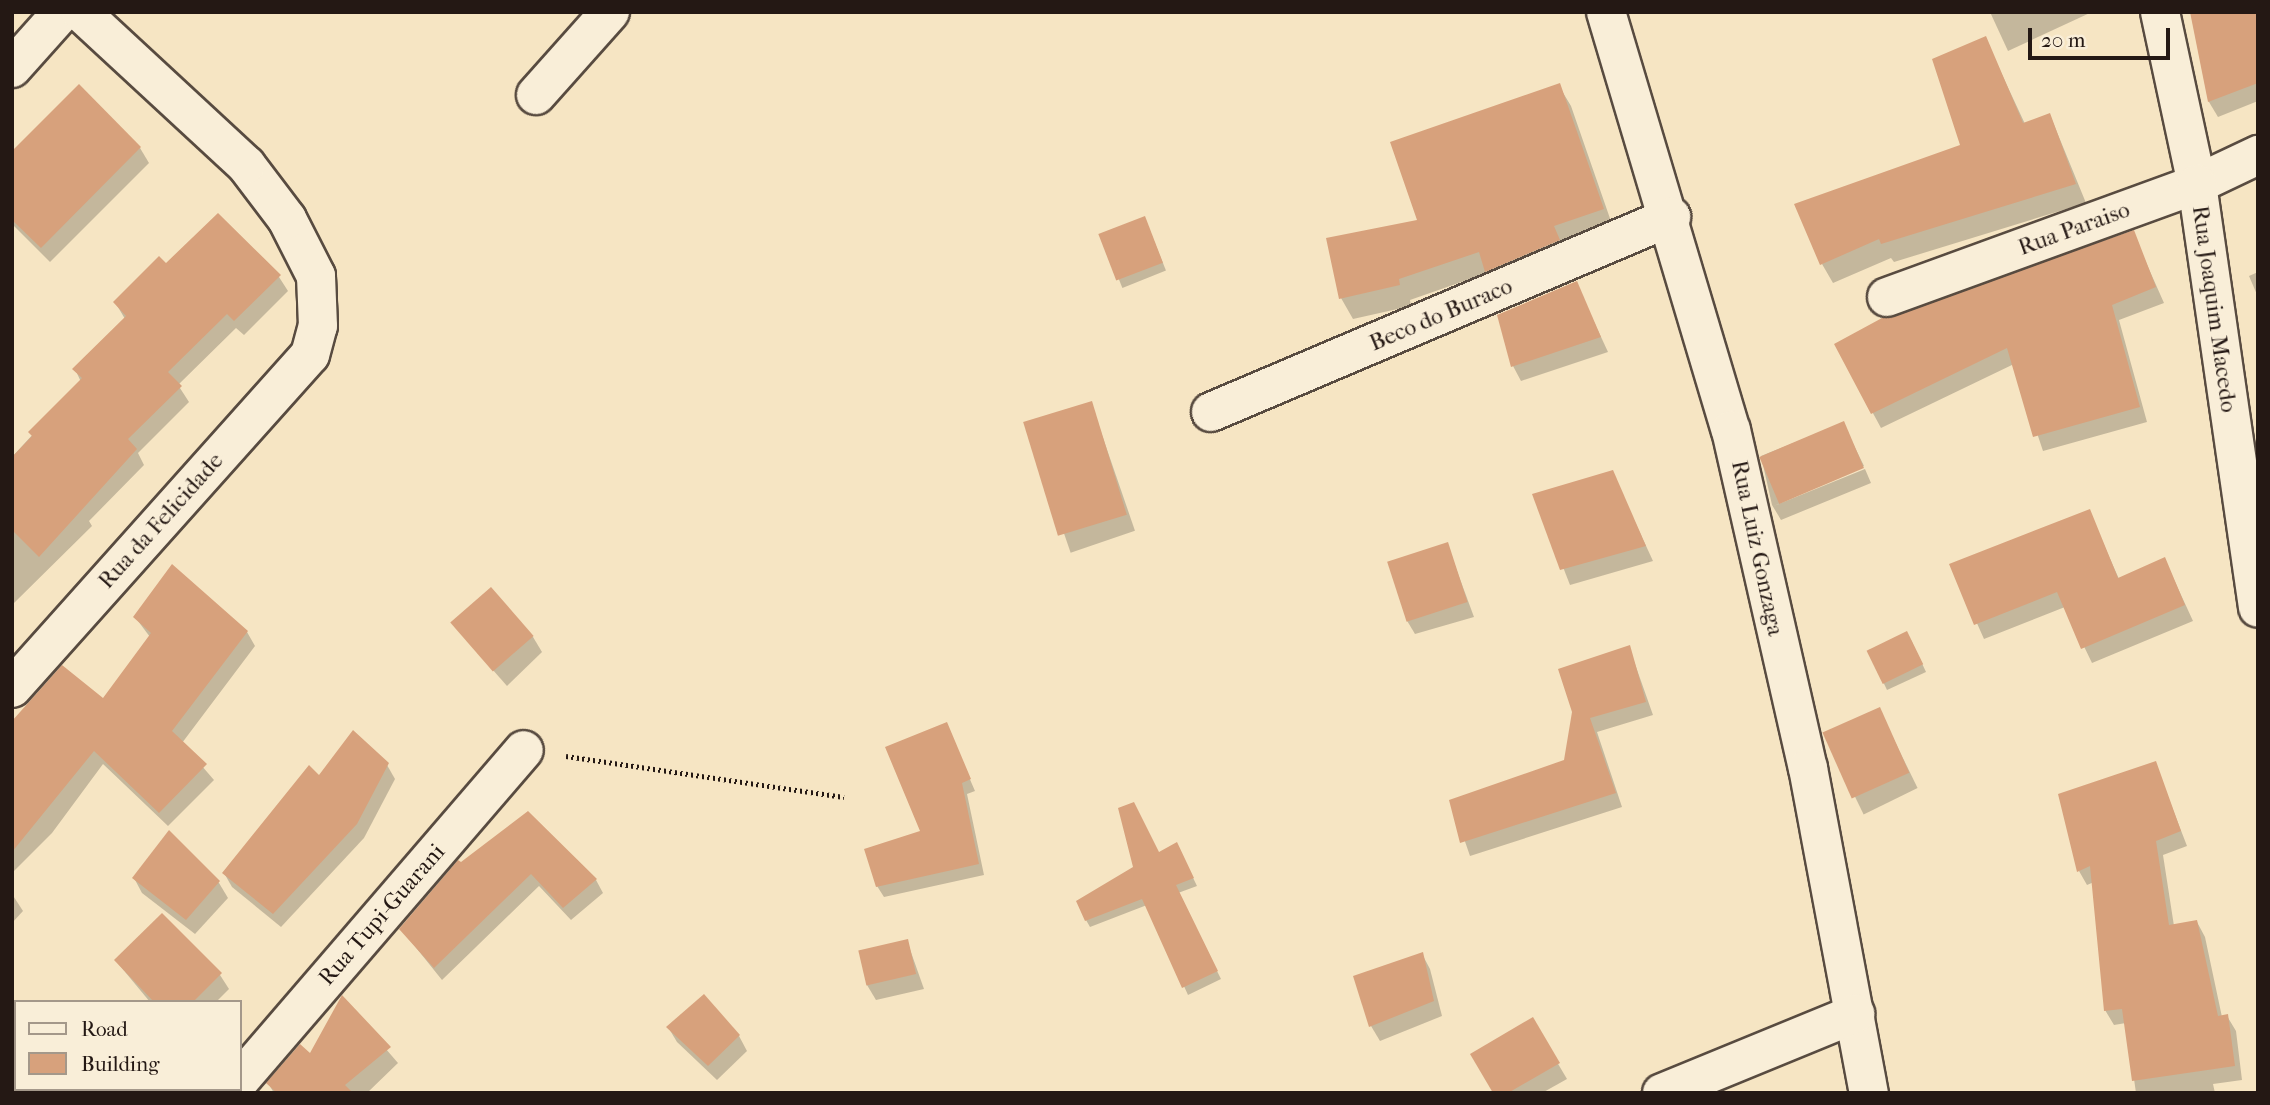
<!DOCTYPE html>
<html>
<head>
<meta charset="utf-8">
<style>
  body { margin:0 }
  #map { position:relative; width:2270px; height:1105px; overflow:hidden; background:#f6e5c3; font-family:"IM FELL French Canon",serif }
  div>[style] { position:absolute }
  .shadow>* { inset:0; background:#0003; transform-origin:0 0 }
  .building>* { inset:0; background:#d7a17c; transform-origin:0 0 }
  .path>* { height:4.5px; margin-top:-2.25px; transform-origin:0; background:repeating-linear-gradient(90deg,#241814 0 2px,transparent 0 5.5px) }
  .roads { filter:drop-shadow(2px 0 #584b40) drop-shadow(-2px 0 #584b40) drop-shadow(0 2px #584b40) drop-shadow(0 -2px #584b40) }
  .minor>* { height:38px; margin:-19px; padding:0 19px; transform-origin:19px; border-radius:19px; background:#f9eed8 }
  .tertiary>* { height:38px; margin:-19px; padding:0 19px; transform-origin:19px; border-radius:19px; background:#f9eed8 }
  span { translate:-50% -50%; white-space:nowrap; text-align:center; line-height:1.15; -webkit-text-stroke:6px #f9eed8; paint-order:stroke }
  .street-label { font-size:23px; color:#241814 }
  .frame { position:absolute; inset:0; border:14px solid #241814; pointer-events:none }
  .legend { position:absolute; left:14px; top:1000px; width:228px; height:91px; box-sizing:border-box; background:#f9eed8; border:2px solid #a4988a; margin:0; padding:9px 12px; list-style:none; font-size:21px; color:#241814 }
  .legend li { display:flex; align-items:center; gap:14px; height:35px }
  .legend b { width:35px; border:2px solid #a4988a }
  .scale { position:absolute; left:2028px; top:28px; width:142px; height:32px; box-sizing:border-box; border:4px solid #241814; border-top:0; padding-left:9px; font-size:21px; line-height:24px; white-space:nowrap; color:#241814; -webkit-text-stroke:5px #f9eed8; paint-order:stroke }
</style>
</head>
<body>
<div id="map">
  <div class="shadow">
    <div style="clip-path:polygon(1990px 12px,2092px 12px,2008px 51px)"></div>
    <div style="clip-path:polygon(2193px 17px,2258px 17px,2258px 101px,2218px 117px,2209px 102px)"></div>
    <div style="clip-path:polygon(1985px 38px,2025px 124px,2050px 115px,2086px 203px,1894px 262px,1891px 258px,1833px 283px,1822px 264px,1962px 146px)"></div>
    <div style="clip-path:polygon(1559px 86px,1571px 106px,1614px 230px,1498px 292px,1487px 273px,1410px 300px,1411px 306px,1353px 319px,1341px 298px)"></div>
    <div style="clip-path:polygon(79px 87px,140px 148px,149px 163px,50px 262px,12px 224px,12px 153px)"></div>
    <div style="left:1148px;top:226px;width:48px;height:47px;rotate:68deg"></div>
    <div style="clip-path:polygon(2133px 233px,2164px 303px,2119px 320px,2147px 422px,2043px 451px,2014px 364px,1881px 428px,1836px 345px)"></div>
    <div style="clip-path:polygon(166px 266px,279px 277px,288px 291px,244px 335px,236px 328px,178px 385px,189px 402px,138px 453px,144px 465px,89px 521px,92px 526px,12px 605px,12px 457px,81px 382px,75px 369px,125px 319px,115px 302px)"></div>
    <div style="clip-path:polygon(2258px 272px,2258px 297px,2249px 276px)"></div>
    <div style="clip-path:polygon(1576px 283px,1608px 352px,1521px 381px,1513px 366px)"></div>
    <div style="left:1091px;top:403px;width:135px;height:68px;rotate:71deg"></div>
    <div style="clip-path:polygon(1843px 423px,1864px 466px,1774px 506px,1865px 469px,1871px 483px,1781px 520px,1772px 505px,1761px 456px)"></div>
    <div style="clip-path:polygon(1612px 472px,1653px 561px,1570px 585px,1535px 495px)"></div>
    <div style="clip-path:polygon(2089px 511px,2119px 579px,2165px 560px,2193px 621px,2092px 663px,2065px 607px,1984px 639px,1951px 565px)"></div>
    <div style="clip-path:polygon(1447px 544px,1474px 617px,1415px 634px,1406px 619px)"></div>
    <div style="clip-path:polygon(135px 617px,247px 632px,255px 646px,182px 743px,214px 780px,168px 826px,103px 764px,52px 833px,12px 873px,12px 729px,104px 701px,150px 637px)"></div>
    <div style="clip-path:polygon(456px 628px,533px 637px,542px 652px,507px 686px)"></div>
    <div style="clip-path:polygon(1911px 640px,1926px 672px,1887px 690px,1868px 650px)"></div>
    <div style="clip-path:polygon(1629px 647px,1653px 715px,1597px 732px,1622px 807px,1470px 856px,1451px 801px,1565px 761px)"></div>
    <div style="left:1879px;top:709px;width:88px;height:60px;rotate:64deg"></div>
    <div style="clip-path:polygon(946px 724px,975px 791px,967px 794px,984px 875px,884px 897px,877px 886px,922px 832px)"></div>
    <div style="clip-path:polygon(2155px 763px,2187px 846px,2163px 855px,2174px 926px,2197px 922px,2205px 937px,2222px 1017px,2227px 1016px,2236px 1031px,2242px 1080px,2213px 1084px,2215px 1093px,2136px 1093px,2126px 1023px,2114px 1025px,2105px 1010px,2094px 882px,2087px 885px,2079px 871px)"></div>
    <div style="clip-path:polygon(387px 765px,395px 779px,364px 838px,281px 927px,232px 887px,224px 873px,319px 777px)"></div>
    <div style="clip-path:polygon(169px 832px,219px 883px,228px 898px,195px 934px,142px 893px,134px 878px)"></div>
    <div style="clip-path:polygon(1180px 851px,1197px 886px,1178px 893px,1221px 979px,1188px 995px,1147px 905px,1090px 927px,1086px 920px,1135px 868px,1159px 854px)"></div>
    <div style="clip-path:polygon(459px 862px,596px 880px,603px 893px,571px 920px,539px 886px,442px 980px,401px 929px)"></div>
    <div style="clip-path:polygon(12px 894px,23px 911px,12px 923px)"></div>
    <div style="clip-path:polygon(907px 941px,924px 989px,876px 1000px,867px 985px,860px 952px)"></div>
    <div style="clip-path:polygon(1422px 954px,1430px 969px,1442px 1016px,1380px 1041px,1371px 1026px)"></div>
    <div style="clip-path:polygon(116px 961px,220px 975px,229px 989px,216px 1002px,150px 1002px)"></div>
    <div style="clip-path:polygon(342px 998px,398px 1063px,367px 1093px,274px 1093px,268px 1083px,310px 1055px)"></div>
    <div style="clip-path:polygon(1532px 1020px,1567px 1079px,1542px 1093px,1495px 1093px)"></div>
    <div style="clip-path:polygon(668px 1027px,739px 1036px,747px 1051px,717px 1080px,677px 1042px)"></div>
    <div style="left:84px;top:1089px;width:77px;height:6px"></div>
  </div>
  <div class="building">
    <div style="clip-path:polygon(2190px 12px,2258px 12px,2258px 83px,2208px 102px)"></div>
    <div style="clip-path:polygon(1986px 36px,2023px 123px,2050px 113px,2076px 184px,1881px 244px,1879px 239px,1820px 265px,1794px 204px,1960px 145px,1932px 59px)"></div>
    <div style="clip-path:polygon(1560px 83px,1604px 209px,1554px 226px,1560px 240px,1485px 272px,1479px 252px,1399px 279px,1400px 285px,1339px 299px,1326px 238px,1417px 220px,1390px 142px)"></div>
    <div style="clip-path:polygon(79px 84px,141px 147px,41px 248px,12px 220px,12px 151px)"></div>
    <div style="clip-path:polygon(218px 213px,281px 275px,234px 321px,227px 314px,168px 372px,182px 386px,128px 439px,137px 449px,39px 557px,12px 530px,12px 457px,32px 436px,28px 432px,82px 378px,72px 369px,126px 316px,113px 302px,159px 256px,166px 263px)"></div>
    <div style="left:1145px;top:216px;width:50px;height:50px;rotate:69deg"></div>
    <div style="clip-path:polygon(2134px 230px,2156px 287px,2112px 305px,2140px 407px,2033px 437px,2007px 348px,1871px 414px,1834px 344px,1882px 318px)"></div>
    <div style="clip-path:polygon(1577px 281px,1601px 337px,1511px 367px,1497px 315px)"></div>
    <div style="left:1092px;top:401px;width:119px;height:72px;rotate:73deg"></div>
    <div style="left:1844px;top:421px;width:51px;height:92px;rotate:67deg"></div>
    <div style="clip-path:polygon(1613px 470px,1646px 546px,1560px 570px,1532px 494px)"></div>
    <div style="clip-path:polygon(2090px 509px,2118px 578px,2165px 557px,2185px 605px,2081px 649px,2057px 592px,1974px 625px,1949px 564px)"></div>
    <div style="left:1448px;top:542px;width:63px;height:64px;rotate:72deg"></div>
    <div style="clip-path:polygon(172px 564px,248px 631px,172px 731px,207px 764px,159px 813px,94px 751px,12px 852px,12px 721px,62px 665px,103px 698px,151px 633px,133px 617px)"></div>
    <div style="left:491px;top:587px;width:65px;height:54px;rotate:49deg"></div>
    <div style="left:1907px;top:631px;width:37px;height:45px;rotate:64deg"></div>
    <div style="clip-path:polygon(1630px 645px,1646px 702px,1590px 718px,1616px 793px,1460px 843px,1449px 800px,1564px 760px,1572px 712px,1558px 669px)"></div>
    <div style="left:1880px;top:707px;width:72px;height:63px;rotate:66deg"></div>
    <div style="clip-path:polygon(947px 722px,971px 779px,962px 783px,979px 864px,876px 887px,864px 849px,920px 831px,885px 747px)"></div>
    <div style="clip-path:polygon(353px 730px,389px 763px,357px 824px,273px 914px,222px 873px,309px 765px,319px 775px)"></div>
    <div style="clip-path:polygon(2156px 761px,2181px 831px,2156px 841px,2169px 925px,2197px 920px,2218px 1016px,2228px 1014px,2235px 1066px,2132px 1081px,2122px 1009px,2104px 1011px,2090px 866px,2077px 872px,2058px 794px)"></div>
    <div style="clip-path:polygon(1134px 802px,1159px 852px,1177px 842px,1194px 878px,1176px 885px,1218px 971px,1182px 988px,1142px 899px,1085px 921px,1076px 901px,1133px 867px,1118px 808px)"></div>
    <div style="clip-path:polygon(528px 811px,597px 879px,563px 908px,531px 874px,434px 968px,399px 929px,458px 860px,461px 862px)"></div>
    <div style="clip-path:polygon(169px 830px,220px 881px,186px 920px,132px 878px)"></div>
    <div style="clip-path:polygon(162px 913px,222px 973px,193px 1002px,154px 1002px,114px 960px)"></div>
    <div style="left:908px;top:939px;width:36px;height:51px;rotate:77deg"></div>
    <div style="clip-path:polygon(1423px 952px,1434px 1001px,1369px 1027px,1353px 976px)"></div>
    <div style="clip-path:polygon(704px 994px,740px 1035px,708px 1066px,666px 1027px)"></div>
    <div style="clip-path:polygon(342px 995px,391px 1047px,345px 1085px,353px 1093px,277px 1093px,266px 1083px,300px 1044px,310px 1053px)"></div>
    <div style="clip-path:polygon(1533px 1017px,1560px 1063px,1508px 1093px,1493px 1093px,1470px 1054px)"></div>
  </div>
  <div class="path">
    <div style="left:566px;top:756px;width:281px;rotate:8.4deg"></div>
  </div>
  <div class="roads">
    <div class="minor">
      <div style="left:1606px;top:12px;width:436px;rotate:73.4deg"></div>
      <div style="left:1731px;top:430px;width:347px;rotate:77.2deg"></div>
      <div style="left:1808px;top:768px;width:331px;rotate:79.4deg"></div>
      <div style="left:12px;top:68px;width:75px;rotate:-48.2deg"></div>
      <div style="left:536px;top:95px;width:111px;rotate:-48.3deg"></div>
      <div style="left:1887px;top:297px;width:330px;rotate:-20deg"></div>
      <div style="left:2197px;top:184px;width:68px;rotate:-25.4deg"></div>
      <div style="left:1211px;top:412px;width:500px;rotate:-23deg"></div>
      <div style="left:12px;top:688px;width:447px;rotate:-48.2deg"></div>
      <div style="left:310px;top:355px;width:30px;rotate:-75deg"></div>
      <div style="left:318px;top:326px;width:50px;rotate:-92.3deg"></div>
      <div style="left:316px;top:276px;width:64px;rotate:-117deg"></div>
      <div style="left:287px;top:219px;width:68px;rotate:-127.2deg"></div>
      <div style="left:246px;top:165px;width:225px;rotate:-137.2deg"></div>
      <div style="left:240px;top:1080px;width:435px;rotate:-49.3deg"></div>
      <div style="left:1662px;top:1093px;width:209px;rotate:-22.3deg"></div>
    </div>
    <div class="tertiary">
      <div style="left:2160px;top:12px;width:176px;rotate:77.9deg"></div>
      <div style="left:2197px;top:184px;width:428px;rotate:81.8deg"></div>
    </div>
  </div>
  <div class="street-label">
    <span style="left:2074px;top:229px;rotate:-20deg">Rua Paraiso</span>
    <span style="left:2214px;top:309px;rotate:82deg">Rua Joaquim Macedo</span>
    <span style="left:1441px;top:315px;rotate:-23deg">Beco do Buraco</span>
    <span style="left:161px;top:521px;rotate:-48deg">Rua da Felicidade</span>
    <span style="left:1757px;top:548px;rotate:78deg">Rua Luiz Gonzaga</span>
    <span style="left:382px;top:915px;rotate:-49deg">Rua Tupi-Guarani</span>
  </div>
  <div class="frame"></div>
  <ul class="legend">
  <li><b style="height:9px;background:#f9eed8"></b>Road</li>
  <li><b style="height:19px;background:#d7a17c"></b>Building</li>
  </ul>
  <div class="scale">20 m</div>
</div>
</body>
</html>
